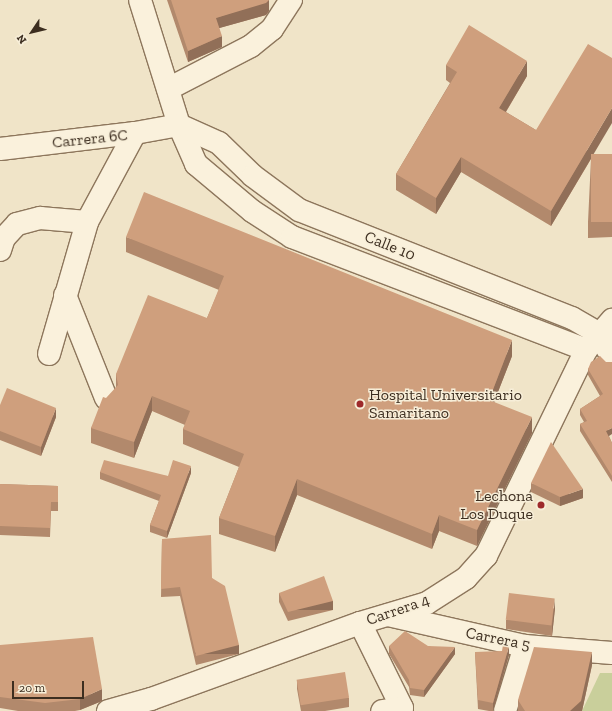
<!DOCTYPE html>
<html>
<head>
<meta charset="utf-8">
<style>
  body { margin:0 }
  #map { position:relative; width:612px; height:711px; overflow:hidden; background:#f0e4c8; font-family:"Zilla Slab",serif }
  div>[style] { position:absolute }
  .green>* { inset:0; background:#c9cf9b }
  .roads { filter:drop-shadow(1px 0 #8d765c) drop-shadow(-1px 0 #8d765c) drop-shadow(0 1px #8d765c) drop-shadow(0 -1px #8d765c) }
  .minor>* { height:22px; margin:-11px; padding:0 11px; transform-origin:11px; border-radius:11px; background:#faf1dc }
  .wall>* { inset:0; background:#b2896c }
  .shaded-wall>* { inset:0; background:#916f58; transform-origin:0 0 }
  .building>* { inset:0; background:#cf9f7d; transform-origin:0 0 }
  .dots>* { width:11px; height:11px; translate:-50% -50%; box-sizing:border-box; border:2px solid #f7eed8; border-radius:50% }
  span { translate:-50% -50%; white-space:nowrap; text-align:center; line-height:1.15; -webkit-text-stroke:3px #f7eed8; paint-order:stroke }
  .street-label { font-size:16px; color:#3d2e20 }
  .poi-label { font-size:16px; color:#3d2e20 }
  .left { translate:0 -50%; text-align:left }
  .right { translate:-100% -50%; text-align:right }
  .north { position:absolute; left:12px; top:12px; width:40px; height:40px; -webkit-text-stroke:3px #f7eed8; paint-order:stroke; rotate:235deg; font-size:11px; font-weight:700; line-height:16px; text-align:center; color:#3d2e20 }
  .north::after { content:''; display:block; margin:auto; width:14px; height:18px; background:#3d2e20; clip-path:polygon(50% 0,100% 100%,50% 72%,0 100%) }
  .scale { position:absolute; left:12px; top:681px; width:72px; height:18px; box-sizing:border-box; border:2px solid #3d2e20; border-top:0; padding-left:5px; font-size:12px; line-height:14px; white-space:nowrap; color:#3d2e20; -webkit-text-stroke:3px #f7eed8; paint-order:stroke }
</style>
</head>
<body>
<div id="map">
  <div class="green">
    <div style="clip-path:polygon(600px 673px,612px 673px,612px 711px,582px 711px)"></div>
  </div>
  <div class="roads">
    <div class="minor">
      <div style="left:140px;top:0;width:131px;rotate:72.7deg"></div>
      <div style="left:179px;top:125px;width:43px;rotate:66.4deg"></div>
      <div style="left:196px;top:164px;width:73px;rotate:40deg"></div>
      <div style="left:252px;top:211px;width:48px;rotate:33deg"></div>
      <div style="left:292px;top:237px;width:315px;rotate:21deg"></div>
      <div style="left:168px;top:89px;width:93px;rotate:-27.4deg"></div>
      <div style="left:251px;top:46px;width:27px;rotate:-39deg"></div>
      <div style="left:272px;top:29px;width:35px;rotate:-57deg"></div>
      <div style="left:179px;top:125px;width:44px;rotate:24.2deg"></div>
      <div style="left:219px;top:143px;width:47px;rotate:44.1deg"></div>
      <div style="left:253px;top:176px;width:57px;rotate:36.5deg"></div>
      <div style="left:299px;top:210px;width:294px;rotate:21.6deg"></div>
      <div style="left:572px;top:318px;width:30px;rotate:30deg"></div>
      <div style="left:598px;top:333px;width:28px;rotate:60deg"></div>
      <div style="left:0;top:149px;width:136px;rotate:-6.8deg"></div>
      <div style="left:135px;top:133px;width:45px;rotate:-10.3deg"></div>
      <div style="left:0;top:250px;width:13px;rotate:-72deg"></div>
      <div style="left:4px;top:238px;width:19px;rotate:-47deg"></div>
      <div style="left:17px;top:224px;width:24px;rotate:-15deg"></div>
      <div style="left:40px;top:218px;width:47px;rotate:4.9deg"></div>
      <div style="left:65px;top:295px;width:111px;rotate:68.3deg"></div>
      <div style="left:49px;top:354px;width:137px;rotate:-73.9deg"></div>
      <div style="left:87px;top:222px;width:101px;rotate:-61.7deg"></div>
      <div style="left:388px;top:615px;width:140px;rotate:12.8deg"></div>
      <div style="left:525px;top:646px;width:87px;rotate:4.6deg"></div>
      <div style="left:360px;top:623px;width:95px;rotate:63.7deg"></div>
      <div style="left:402px;top:708px;width:20px;rotate:171deg"></div>
      <div style="left:108px;top:711px;width:45px;rotate:-15.6deg"></div>
      <div style="left:151px;top:699px;width:222px;rotate:-20deg"></div>
      <div style="left:360px;top:623px;width:70px;rotate:-16.6deg"></div>
      <div style="left:427px;top:603px;width:46px;rotate:-32.7deg"></div>
      <div style="left:466px;top:578px;width:30px;rotate:-48deg"></div>
      <div style="left:486px;top:556px;width:229px;rotate:-64.1deg"></div>
      <div style="left:586px;top:350px;width:40px;rotate:-49deg"></div>
      <div style="left:505px;top:711px;width:68px;rotate:-72.9deg"></div>
    </div>
  </div>
  <div class="wall">
    <div style="clip-path:polygon(167px 0,269px 0,269px 11px,266px 15px,219px 28px,222px 47px,188px 62px)"></div>
    <div style="clip-path:polygon(446px 65px,527px 76px,506px 112px,536px 130px,594px 154px,612px 154px,612px 237px,588px 238px,588px 222px,591px 159px,551px 226px,461px 172px,436px 214px,396px 190px,396px 174px,450px 83px,446px 80px)"></div>
    <div style="clip-path:polygon(126px 237px,512px 356px,494px 402px,532px 433px,477px 546px,439px 531px,432px 549px,297px 495px,275px 552px,219px 534px,219px 518px,239px 467px,183px 444px,183px 429px,185px 425px,152px 411px,134px 458px,91px 443px,91px 428px,116px 387px,116px 374px,207px 318px,219px 290px,126px 252px)"></div>
    <div style="clip-path:polygon(600px 356px,609px 436px,612px 443px,612px 482px,580px 431px,580px 424px,584px 422px,580px 415px,580px 409px,600px 396px,588px 375px,588px 369px)"></div>
    <div style="clip-path:polygon(0 405px,56px 417px,41px 456px,0 440px)"></div>
    <div style="clip-path:polygon(100px 472px,168px 476px,191px 473px,167px 538px,150px 532px,150px 525px,159px 501px,100px 479px)"></div>
    <div style="clip-path:polygon(531px 483px,583px 498px,560px 506px,531px 492px)"></div>
    <div style="clip-path:polygon(0 484px,58px 486px,58px 511px,51px 511px,50px 537px,0 535px)"></div>
    <div style="clip-path:polygon(162px 539px,212px 578px,239px 654px,196px 665px,180px 596px,161px 597px)"></div>
    <div style="clip-path:polygon(279px 593px,333px 610px,288px 621px,279px 602px)"></div>
    <div style="clip-path:polygon(555px 608px,552px 636px,506px 629px,506px 620px)"></div>
    <div style="clip-path:polygon(0 645px,102px 701px,80px 710px,75px 711px,18px 711px,0 708px)"></div>
    <div style="clip-path:polygon(389px 646px,428px 646px,455px 654px,424px 697px,410px 695px,409px 687px,389px 654px)"></div>
    <div style="clip-path:polygon(475px 652px,509px 655px,493px 711px,489px 711px,478px 709px)"></div>
    <div style="clip-path:polygon(592px 665px,582px 711px,518px 711px,518px 700px)"></div>
    <div style="clip-path:polygon(297px 680px,349px 698px,349px 707px,325px 711px,301px 711px,297px 689px)"></div>
  </div>
  <div class="shaded-wall">
    <div style="clip-path:polygon(269px 0,269px 11px,266px 15px,216px 29px,216px 18px)"></div>
    <div style="clip-path:polygon(222px 36px,222px 47px,188px 62px,188px 51px)"></div>
    <div style="clip-path:polygon(527px 61px,527px 76px,499px 123px,499px 108px)"></div>
    <div style="clip-path:polygon(612px 108px,612px 123px,551px 226px,551px 211px)"></div>
    <div style="clip-path:polygon(461px 157px,461px 172px,436px 214px,436px 198px)"></div>
    <div style="clip-path:polygon(512px 340px,512px 356px,489px 415px,489px 400px)"></div>
    <div style="clip-path:polygon(152px 396px,152px 411px,134px 458px,134px 442px)"></div>
    <div style="clip-path:polygon(56px 408px,56px 417px,41px 456px,41px 447px)"></div>
    <div style="clip-path:polygon(532px 417px,532px 433px,477px 546px,477px 530px)"></div>
    <div style="clip-path:polygon(612px 428px,612px 434px,606px 438px,606px 431px)"></div>
    <div style="clip-path:polygon(191px 466px,191px 473px,167px 538px,167px 531px)"></div>
    <div style="clip-path:polygon(297px 479px,297px 495px,275px 552px,275px 536px)"></div>
    <div style="clip-path:polygon(583px 489px,583px 498px,560px 506px,560px 497px)"></div>
    <div style="clip-path:polygon(439px 515px,439px 531px,432px 549px,432px 534px)"></div>
    <div style="clip-path:polygon(555px 599px,555px 608px,552px 636px,552px 627px)"></div>
    <div style="left:333px;top:601px;width:9px;height:46px;rotate:90deg"></div>
    <div style="left:239px;top:645px;width:9px;height:44px;rotate:90deg"></div>
    <div style="clip-path:polygon(509px 646px,509px 655px,493px 711px,493px 703px)"></div>
    <div style="clip-path:polygon(455px 647px,455px 654px,424px 697px,424px 690px)"></div>
    <div style="clip-path:polygon(592px 652px,592px 665px,582px 711px,570px 711px)"></div>
    <div style="clip-path:polygon(102px 689px,102px 701px,80px 710px,80px 699px)"></div>
  </div>
  <div class="building">
    <div style="clip-path:polygon(171px 0,269px 0,266px 3px,216px 18px,222px 36px,188px 51px)"></div>
    <div style="clip-path:polygon(469px 25px,527px 61px,499px 108px,536px 130px,588px 44px,612px 58px,612px 108px,551px 211px,461px 157px,436px 198px,396px 174px,457px 72px,446px 65px)"></div>
    <div style="left:591px;top:154px;width:21px;height:68px"></div>
    <div style="clip-path:polygon(144px 192px,512px 340px,489px 400px,532px 417px,477px 530px,439px 515px,432px 534px,297px 479px,275px 536px,219px 518px,244px 454px,183px 429px,190px 411px,152px 396px,134px 442px,91px 428px,103px 397px,106px 398px,118px 385px,116px 374px,148px 295px,207px 318px,224px 276px,126px 237px)"></div>
    <div style="clip-path:polygon(600px 356px,606px 362px,612px 362px,612px 428px,606px 431px,612px 443px,612px 476px,580px 424px,587px 421px,580px 409px,603px 394px,588px 369px,591px 362px)"></div>
    <div style="clip-path:polygon(7px 388px,56px 408px,41px 447px,0 431px,0 405px)"></div>
    <div style="clip-path:polygon(551px 442px,583px 489px,560px 497px,531px 483px)"></div>
    <div style="clip-path:polygon(104px 460px,168px 476px,173px 460px,191px 466px,167px 531px,150px 525px,161px 495px,100px 472px)"></div>
    <div style="clip-path:polygon(0 484px,58px 486px,58px 502px,51px 502px,50px 528px,0 526px)"></div>
    <div style="clip-path:polygon(211px 535px,212px 578px,225px 586px,239px 645px,196px 656px,180px 587px,161px 589px,162px 539px)"></div>
    <div style="clip-path:polygon(324px 576px,333px 601px,288px 612px,279px 593px)"></div>
    <div style="left:509px;top:593px;width:46px;height:27px;rotate:7deg"></div>
    <div style="clip-path:polygon(405px 631px,428px 646px,455px 647px,424px 690px,410px 688px,409px 680px,389px 646px)"></div>
    <div style="clip-path:polygon(93px 637px,102px 689px,80px 699px,45px 703px,0 697px,0 645px)"></div>
    <div style="clip-path:polygon(503px 645px,509px 646px,493px 703px,478px 700px,475px 652px,502px 651px)"></div>
    <div style="clip-path:polygon(534px 647px,592px 652px,581px 701px,570px 711px,525px 711px,518px 700px)"></div>
    <div style="left:345px;top:672px;width:26px;height:49px;rotate:81deg"></div>
  </div>
  <div class="dots">
    <div style="left:360px;top:404px;background:#9e2a2b"></div>
    <div style="left:541px;top:505px;background:#9e2a2b"></div>
  </div>
  <div class="street-label">
    <span style="left:90px;top:139px;rotate:-6deg">Carrera 6C</span>
    <span style="left:390px;top:246px;rotate:22deg">Calle 10</span>
    <span style="left:398px;top:610px;rotate:-19deg">Carrera 4</span>
    <span style="left:498px;top:639px;rotate:11deg">Carrera 5</span>
  </div>
  <div class="poi-label">
    <span class="left" style="left:369px;top:404px">Hospital Universitario<br>Samaritano</span>
    <span class="right" style="left:533px;top:505px">Lechona<br>Los Duque</span>
  </div>
  <div class="north">N</div>
  <div class="scale">20 m</div>
</div>
</body>
</html>
